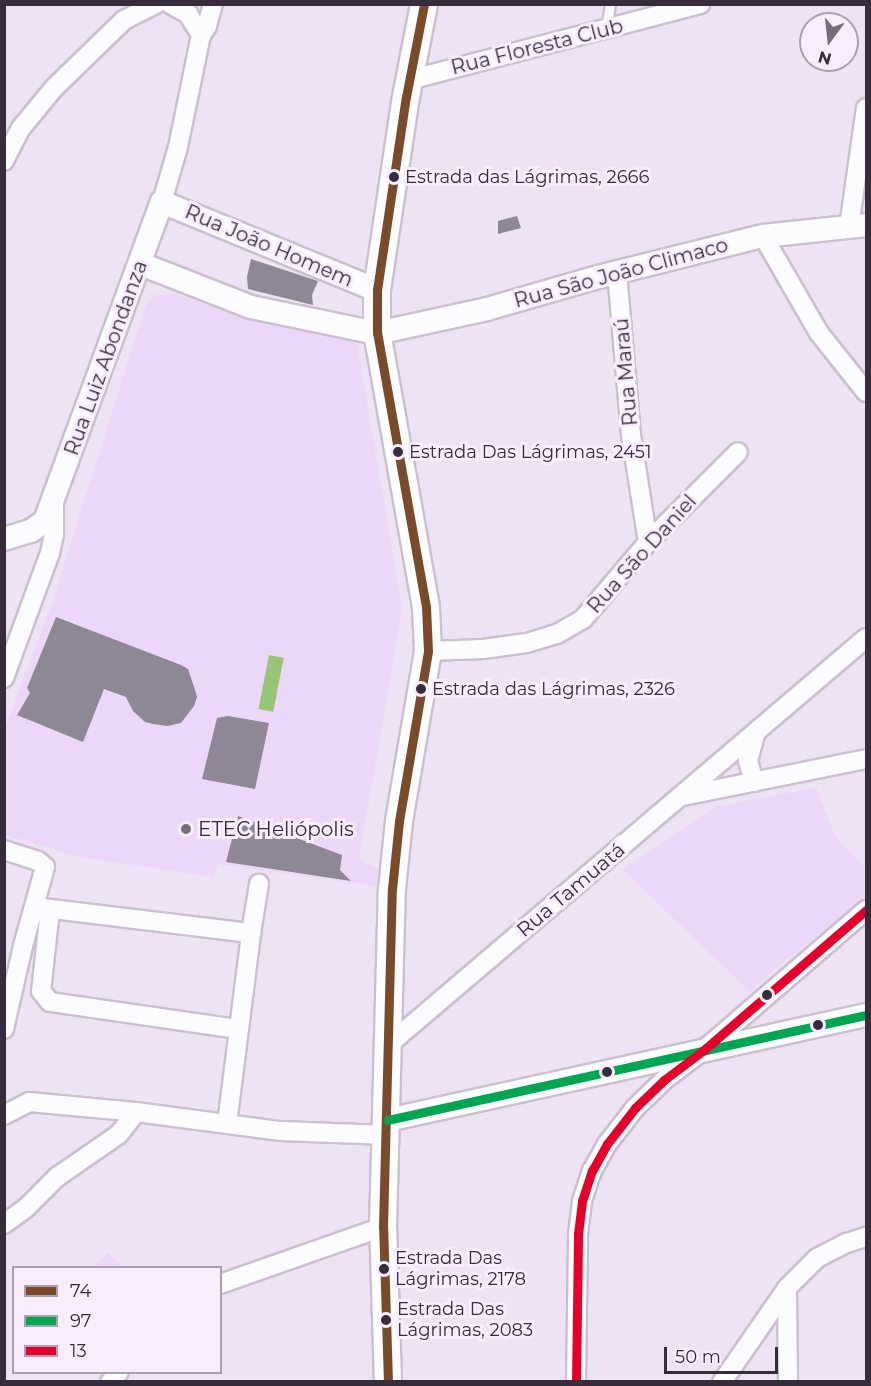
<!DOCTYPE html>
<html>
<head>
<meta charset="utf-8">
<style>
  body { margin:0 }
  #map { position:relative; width:871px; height:1386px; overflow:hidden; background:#eee3f4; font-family:Montserrat,sans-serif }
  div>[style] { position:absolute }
  .built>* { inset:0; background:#edd7f8 }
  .water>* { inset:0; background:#97c475; transform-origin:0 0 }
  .building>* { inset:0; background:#8e8795 }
  .roads { filter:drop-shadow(2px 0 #cac0cf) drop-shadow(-2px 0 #cac0cf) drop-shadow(0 2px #cac0cf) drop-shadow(0 -2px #cac0cf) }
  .service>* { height:9px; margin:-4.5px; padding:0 4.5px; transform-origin:4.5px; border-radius:4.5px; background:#fcfbfd }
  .minor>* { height:18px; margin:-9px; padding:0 9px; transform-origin:9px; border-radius:9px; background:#fcfbfd }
  .tertiary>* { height:22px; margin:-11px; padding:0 11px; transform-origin:11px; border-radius:11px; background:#fcfbfd }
  .secondary>* { height:26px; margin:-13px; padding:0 13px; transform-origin:13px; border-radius:13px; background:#fcfbfd }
  .bus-1>* { height:9px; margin:-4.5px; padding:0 4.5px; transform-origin:4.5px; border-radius:4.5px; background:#7a4b2a }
  .bus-2>* { height:9px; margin:-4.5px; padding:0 4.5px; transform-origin:4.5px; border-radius:4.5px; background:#00a651 }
  .bus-3>* { height:9px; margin:-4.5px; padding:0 4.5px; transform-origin:4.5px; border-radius:4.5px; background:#e4002b }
  .dots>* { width:16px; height:16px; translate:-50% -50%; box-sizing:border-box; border:3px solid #f8edfd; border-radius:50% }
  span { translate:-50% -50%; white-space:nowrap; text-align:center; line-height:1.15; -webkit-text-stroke:6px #f8edfd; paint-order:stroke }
  .bus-label { font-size:18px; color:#372c3c }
  .left { translate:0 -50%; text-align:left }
  .street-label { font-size:20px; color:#372c3c }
  .poi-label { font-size:20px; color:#372c3c }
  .frame { position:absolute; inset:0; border:6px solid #372c3c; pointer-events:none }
  .legend { position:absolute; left:12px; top:1266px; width:210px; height:108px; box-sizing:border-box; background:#f8edfd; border:2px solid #aba0b0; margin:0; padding:8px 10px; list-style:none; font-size:18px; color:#372c3c }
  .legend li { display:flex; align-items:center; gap:12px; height:30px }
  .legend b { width:30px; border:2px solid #aba0b0 }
  .north { position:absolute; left:799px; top:12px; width:60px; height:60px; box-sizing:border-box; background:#f8edfd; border:2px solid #aba0b0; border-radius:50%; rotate:195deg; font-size:16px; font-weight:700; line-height:24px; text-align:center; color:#372c3c }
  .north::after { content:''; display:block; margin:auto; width:21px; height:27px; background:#776c7c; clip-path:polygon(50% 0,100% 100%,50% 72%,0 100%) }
  .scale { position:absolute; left:664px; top:1347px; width:114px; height:27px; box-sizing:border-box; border:3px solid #372c3c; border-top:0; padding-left:8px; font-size:18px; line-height:21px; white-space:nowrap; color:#372c3c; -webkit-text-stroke:4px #f8edfd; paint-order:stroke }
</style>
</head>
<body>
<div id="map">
  <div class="built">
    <div style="clip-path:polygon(173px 294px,262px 321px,357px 342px,402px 610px,359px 859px,378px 869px,376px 886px,218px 864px,214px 877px,80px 857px,5px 835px,4px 731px,53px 600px,146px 304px,155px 295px)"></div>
    <div style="clip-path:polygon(816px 787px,835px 836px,866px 868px,866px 896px,749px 991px,623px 870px,715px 807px)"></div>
    <div style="clip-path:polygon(108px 1252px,122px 1267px,93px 1267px)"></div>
  </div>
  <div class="water">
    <div style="left:269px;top:655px;width:15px;height:55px;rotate:11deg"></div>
  </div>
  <div class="building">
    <div style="clip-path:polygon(517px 216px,521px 228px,498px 234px,498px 221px)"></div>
    <div style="clip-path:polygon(251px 259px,318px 281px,312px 295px,313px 305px,248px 289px,247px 277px)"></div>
    <div style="clip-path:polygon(56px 617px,181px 665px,188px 669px,195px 690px,197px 697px,194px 706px,181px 723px,167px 726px,153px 724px,145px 722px,133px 711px,126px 697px,104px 689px,83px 742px,17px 715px,30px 693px,27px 688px)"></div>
    <div style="clip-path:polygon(228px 716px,269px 723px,255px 789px,202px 779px,217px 718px)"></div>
    <div style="clip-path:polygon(238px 816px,342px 855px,340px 870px,351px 881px,226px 862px)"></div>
  </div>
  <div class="roads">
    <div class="service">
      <div style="left:606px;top:29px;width:25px;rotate:-81deg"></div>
    </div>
    <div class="minor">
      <div style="left:170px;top:4px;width:21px;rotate:29deg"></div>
      <div style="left:188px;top:14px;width:25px;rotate:58deg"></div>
      <div style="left:409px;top:80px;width:301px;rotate:-14.6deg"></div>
      <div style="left:4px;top:161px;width:37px;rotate:-63deg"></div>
      <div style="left:21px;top:128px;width:52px;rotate:-50.5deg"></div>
      <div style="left:54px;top:88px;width:98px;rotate:-44.2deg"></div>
      <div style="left:124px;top:20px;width:36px;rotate:-27deg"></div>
      <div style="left:162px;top:202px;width:57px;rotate:-73.8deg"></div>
      <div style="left:178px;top:147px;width:114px;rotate:-78.4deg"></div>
      <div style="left:201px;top:35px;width:11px;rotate:-56deg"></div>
      <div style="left:207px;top:26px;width:23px;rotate:-75deg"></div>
      <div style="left:849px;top:227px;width:120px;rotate:-81.9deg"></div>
      <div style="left:763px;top:236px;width:112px;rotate:60deg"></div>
      <div style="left:819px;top:333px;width:75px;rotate:51.5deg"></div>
      <div style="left:617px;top:272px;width:164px;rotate:85.1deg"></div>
      <div style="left:631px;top:435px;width:108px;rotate:81deg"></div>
      <div style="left:428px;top:651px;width:55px;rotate:-2.1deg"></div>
      <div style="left:483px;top:649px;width:44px;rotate:-7.8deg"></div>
      <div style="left:527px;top:643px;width:31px;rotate:-17deg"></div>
      <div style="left:557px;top:634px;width:30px;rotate:-30deg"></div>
      <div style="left:583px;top:619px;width:101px;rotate:-49.8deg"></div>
      <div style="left:648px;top:542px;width:127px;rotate:-45deg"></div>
      <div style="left:4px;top:678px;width:133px;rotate:-69.8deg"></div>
      <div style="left:50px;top:553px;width:19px;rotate:-78deg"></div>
      <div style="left:54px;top:534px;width:29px;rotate:-90deg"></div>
      <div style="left:754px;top:782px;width:22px;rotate:-106deg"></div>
      <div style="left:748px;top:761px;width:27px;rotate:-75deg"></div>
      <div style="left:683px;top:796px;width:187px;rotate:-11.4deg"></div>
      <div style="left:4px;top:850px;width:36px;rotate:18deg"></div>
      <div style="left:38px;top:861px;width:9px;rotate:41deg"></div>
      <div style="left:45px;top:867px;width:82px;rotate:105.6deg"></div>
      <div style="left:23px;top:946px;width:85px;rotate:102.9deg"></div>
      <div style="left:35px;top:907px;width:218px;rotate:6.9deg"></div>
      <div style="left:50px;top:910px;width:81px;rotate:96.3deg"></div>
      <div style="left:41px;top:991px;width:14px;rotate:51deg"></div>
      <div style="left:50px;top:1002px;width:190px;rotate:8.2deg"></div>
      <div style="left:387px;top:1046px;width:629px;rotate:-40.42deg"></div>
      <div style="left:4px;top:1115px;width:28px;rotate:-27deg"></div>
      <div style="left:29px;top:1102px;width:107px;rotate:5.3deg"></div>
      <div style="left:136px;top:1112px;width:146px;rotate:7.5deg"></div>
      <div style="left:281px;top:1131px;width:106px;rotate:2.2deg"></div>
      <div style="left:227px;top:1124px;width:193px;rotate:-82.8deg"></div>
      <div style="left:251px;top:933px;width:50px;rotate:-80.7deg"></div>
      <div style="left:4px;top:1224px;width:27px;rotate:-36deg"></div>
      <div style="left:26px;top:1208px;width:44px;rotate:-45deg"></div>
      <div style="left:57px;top:1177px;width:75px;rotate:-34.7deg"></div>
      <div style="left:119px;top:1134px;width:28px;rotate:-52deg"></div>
      <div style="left:220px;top:1284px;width:173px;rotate:-19.3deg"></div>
      <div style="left:787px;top:1288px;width:94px;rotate:89.4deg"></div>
      <div style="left:110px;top:1382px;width:13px;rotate:-48deg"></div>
      <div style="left:576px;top:1382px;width:148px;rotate:-89.2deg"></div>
      <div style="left:578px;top:1234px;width:33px;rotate:-83deg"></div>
      <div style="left:582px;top:1201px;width:32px;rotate:-72deg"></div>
      <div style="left:592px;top:1171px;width:31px;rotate:-61deg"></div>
      <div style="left:607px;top:1144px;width:46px;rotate:-52.1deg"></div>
      <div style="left:635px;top:1108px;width:40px;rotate:-44deg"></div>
      <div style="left:664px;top:1080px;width:51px;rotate:-37.1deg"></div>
      <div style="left:705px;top:1049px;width:213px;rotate:-40.8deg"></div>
      <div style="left:722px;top:1382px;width:114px;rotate:-55.3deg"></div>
      <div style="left:787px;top:1288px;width:42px;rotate:-45deg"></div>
      <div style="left:817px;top:1258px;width:34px;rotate:-27deg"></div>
      <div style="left:847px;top:1243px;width:20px;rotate:-18deg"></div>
    </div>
    <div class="tertiary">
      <div style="left:141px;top:264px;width:118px;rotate:21.4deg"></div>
      <div style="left:251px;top:307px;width:129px;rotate:11.7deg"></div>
      <div style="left:377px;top:333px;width:113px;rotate:-12.3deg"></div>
      <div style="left:487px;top:309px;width:116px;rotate:-16.1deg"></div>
      <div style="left:598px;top:277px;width:170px;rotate:-14deg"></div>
      <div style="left:763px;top:236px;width:104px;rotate:-6.1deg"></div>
      <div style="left:4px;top:539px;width:28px;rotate:-17deg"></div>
      <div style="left:31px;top:531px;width:17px;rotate:-36deg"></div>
      <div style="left:45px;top:521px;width:340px;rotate:-69.9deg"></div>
      <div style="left:162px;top:202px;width:232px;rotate:22.3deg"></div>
      <div style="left:388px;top:1120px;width:489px;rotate:-12.4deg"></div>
    </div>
    <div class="secondary">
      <div style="left:388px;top:1382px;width:155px;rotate:-91.8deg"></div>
      <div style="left:383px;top:1227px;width:338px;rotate:-88.5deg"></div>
      <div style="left:392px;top:889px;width:68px;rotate:-84.1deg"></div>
      <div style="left:399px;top:821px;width:172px;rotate:-80.3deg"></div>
      <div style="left:428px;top:651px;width:44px;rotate:-92.6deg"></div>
      <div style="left:426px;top:607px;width:278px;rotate:-100.1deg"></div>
      <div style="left:377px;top:333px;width:43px;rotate:-90deg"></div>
      <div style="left:377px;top:290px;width:195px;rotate:-81.5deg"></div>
      <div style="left:406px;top:97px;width:95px;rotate:-79deg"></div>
    </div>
  </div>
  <div class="bus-1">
    <div style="left:388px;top:1382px;width:155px;rotate:-91.8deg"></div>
    <div style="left:383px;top:1227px;width:338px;rotate:-88.5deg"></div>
    <div style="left:392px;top:889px;width:68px;rotate:-84.1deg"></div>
    <div style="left:399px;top:821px;width:172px;rotate:-80.3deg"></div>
    <div style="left:428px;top:651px;width:44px;rotate:-92.6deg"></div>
    <div style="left:426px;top:607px;width:278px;rotate:-100.1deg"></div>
    <div style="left:377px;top:333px;width:43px;rotate:-90deg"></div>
    <div style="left:377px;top:290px;width:195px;rotate:-81.5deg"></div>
    <div style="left:406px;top:97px;width:95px;rotate:-79deg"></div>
  </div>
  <div class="bus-2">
    <div style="left:388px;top:1120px;width:489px;rotate:-12.4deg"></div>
  </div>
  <div class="bus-3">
    <div style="left:576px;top:1382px;width:148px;rotate:-89.2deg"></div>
    <div style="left:578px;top:1234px;width:33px;rotate:-83deg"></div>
    <div style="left:582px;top:1201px;width:32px;rotate:-72deg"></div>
    <div style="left:592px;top:1171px;width:31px;rotate:-61deg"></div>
    <div style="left:607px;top:1144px;width:46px;rotate:-52.1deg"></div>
    <div style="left:635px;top:1108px;width:40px;rotate:-44deg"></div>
    <div style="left:664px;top:1080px;width:51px;rotate:-37.1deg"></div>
    <div style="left:705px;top:1049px;width:213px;rotate:-40.8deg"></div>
  </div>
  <div class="dots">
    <div style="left:394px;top:177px;background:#372c3c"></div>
    <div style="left:398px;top:452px;background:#372c3c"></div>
    <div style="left:421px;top:689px;background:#372c3c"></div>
    <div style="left:186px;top:829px;background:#776c7c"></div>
    <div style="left:767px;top:995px;background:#372c3c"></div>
    <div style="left:818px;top:1025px;background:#372c3c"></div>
    <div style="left:607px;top:1072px;background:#372c3c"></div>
    <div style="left:384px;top:1269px;background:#372c3c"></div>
    <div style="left:386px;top:1320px;background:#372c3c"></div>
  </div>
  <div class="bus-label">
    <span class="left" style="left:405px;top:177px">Estrada das Lágrimas, 2666</span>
    <span class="left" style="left:409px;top:452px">Estrada Das Lágrimas, 2451</span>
    <span class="left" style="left:432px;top:689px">Estrada das Lágrimas, 2326</span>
    <span class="left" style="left:395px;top:1269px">Estrada Das<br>Lágrimas, 2178</span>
    <span class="left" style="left:397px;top:1320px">Estrada Das<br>Lágrimas, 2083</span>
  </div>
  <div class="street-label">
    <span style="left:537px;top:47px;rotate:-14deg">Rua Floresta Club</span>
    <span style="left:269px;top:246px;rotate:23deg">Rua João Homem</span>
    <span style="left:621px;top:273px;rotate:-15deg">Rua São João Climaco</span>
    <span style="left:106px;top:358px;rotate:-70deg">Rua Luiz Abondanza</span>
    <span style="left:626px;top:372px;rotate:-95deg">Rua Maraú</span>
    <span style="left:642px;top:554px;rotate:-48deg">Rua São Daniel</span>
    <span style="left:571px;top:890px;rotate:-40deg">Rua Tamuatá</span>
  </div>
  <div class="poi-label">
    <span class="left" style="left:198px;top:829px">ETEC Heliópolis</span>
  </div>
  <div class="frame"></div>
  <ul class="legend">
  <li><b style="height:8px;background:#7a4b2a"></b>74</li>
  <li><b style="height:8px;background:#00a651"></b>97</li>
  <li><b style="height:8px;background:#e4002b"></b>13</li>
  </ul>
  <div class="north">N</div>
  <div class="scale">50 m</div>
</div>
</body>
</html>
